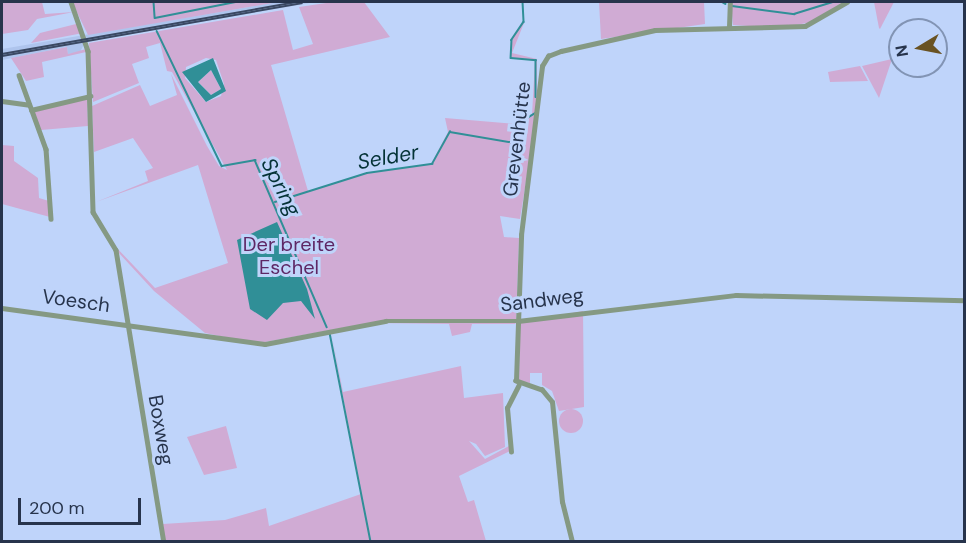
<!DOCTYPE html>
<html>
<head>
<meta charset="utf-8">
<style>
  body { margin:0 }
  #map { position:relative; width:966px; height:543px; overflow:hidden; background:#bfd4fa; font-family:"DM Sans",sans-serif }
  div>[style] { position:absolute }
  .built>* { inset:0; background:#aec4ed }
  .green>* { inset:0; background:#d0abd4 }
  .round { border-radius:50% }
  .water>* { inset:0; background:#308f97 }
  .stream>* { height:1.5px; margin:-0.75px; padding:0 0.75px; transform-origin:0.75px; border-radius:0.75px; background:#308f97 }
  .minor>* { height:4.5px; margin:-2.25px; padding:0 2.25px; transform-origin:2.25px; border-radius:2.25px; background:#859983 }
  .rail>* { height:4px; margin-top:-2px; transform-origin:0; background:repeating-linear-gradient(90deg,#bfd4fa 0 4.5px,#3a4862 0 9px); box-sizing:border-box; border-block:2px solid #3a4862 }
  span { translate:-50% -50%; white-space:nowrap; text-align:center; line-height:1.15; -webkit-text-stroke:6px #bfd4fa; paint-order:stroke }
  .street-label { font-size:20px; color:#27344c }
  .park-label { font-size:20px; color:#5e2765 }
  .water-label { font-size:21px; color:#043236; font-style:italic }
  .frame { position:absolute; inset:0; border:3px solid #27344c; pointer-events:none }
  .north { position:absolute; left:888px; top:18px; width:60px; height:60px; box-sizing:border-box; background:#bfd4fa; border:2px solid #8294b4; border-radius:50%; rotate:260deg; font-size:16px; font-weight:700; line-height:24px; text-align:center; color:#27344c }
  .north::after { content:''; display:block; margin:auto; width:21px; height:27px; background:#695222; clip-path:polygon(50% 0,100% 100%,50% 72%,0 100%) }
  .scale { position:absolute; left:18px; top:498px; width:123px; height:27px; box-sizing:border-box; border:3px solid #27344c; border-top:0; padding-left:8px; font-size:18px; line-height:21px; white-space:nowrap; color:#27344c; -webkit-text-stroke:4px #bfd4fa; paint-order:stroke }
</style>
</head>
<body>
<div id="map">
  <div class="built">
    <div style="clip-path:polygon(278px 2px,316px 2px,85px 42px,80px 52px,68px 54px,67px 47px,2px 60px,2px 49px)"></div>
  </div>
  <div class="green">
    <div style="clip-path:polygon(2px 2px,42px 2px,45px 14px,74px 12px,37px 19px,28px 30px,2px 34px)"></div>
    <div style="clip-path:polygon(72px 2px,278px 2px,88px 35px)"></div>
    <div style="clip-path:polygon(evenodd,333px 2px,364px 2px,390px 37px,271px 65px,308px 191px,367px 173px,431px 164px,448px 132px,445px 118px,515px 124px,532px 115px,535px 61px,510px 57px,513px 37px,523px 21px,523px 2px,524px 23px,512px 53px,537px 59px,537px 112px,520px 219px,500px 216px,504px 237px,519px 238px,516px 320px,391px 319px,265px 342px,244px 341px,205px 333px,154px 291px,118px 252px,114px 245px,155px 288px,228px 263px,198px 165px,96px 202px,148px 181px,145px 171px,153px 168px,133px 138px,94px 152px,92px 106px,140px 85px,150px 106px,177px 95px,171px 74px,207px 146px,219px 166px,227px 170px,172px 72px,167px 71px,160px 43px,146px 47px,149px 58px,132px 64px,139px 83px,93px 102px,89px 43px,283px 10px,293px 50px,313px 44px,299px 7px,333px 2px,206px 58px,216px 60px,224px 84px,221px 96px,206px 102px,185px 78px,186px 67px,206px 58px)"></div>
    <div style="clip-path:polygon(599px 2px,704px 2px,705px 24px,601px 39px)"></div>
    <div style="clip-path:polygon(731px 2px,845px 2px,807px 23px,779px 28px,733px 25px)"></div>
    <div style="clip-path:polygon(874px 2px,894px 2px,880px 29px,879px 28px)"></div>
    <div style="clip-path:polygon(80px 23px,83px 33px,31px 43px,40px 33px)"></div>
    <div style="clip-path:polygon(67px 47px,68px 54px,86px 49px,86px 52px,42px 62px,44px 77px,26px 81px,11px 58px)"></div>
    <div style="clip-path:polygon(892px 59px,879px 98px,862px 66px)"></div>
    <div style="clip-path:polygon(860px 66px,868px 81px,830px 82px,828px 72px)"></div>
    <div style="clip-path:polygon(211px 70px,221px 89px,211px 95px,198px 82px)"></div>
    <div style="clip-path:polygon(87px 98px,88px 126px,41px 130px,33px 111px)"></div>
    <div style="clip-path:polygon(2px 145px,14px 146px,14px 161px,38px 178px,39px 198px,49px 201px,50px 217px,2px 204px)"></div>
    <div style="clip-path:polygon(583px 311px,584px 407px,559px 411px,552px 391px,542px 385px,542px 373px,530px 373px,530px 383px,519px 381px,520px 323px)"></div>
    <div style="clip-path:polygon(373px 323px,515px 323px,516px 324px,472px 324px,470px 332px,452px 336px,449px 324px)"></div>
    <div style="clip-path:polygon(331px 332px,343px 392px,461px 366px,464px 398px,503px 393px,505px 447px,485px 456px,476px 444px,469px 441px,485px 459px,509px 446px,510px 451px,459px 476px,468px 502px,474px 500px,486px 541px,165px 541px,163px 524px,225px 520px,266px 508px,269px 526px,361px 494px)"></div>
    <div class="round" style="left:559px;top:409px;width:24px;height:24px"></div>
    <div style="clip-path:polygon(226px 426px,237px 468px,204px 475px,187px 437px)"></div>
  </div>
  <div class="water">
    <div style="clip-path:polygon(evenodd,213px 58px,226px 91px,206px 102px,182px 72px,213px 58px,211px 70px,221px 89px,211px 95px,198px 82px,211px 70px)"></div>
    <div style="clip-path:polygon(277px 222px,307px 289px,315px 319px,301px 301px,283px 303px,267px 320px,250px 309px,237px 240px)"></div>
  </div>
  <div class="stream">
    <div style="left:154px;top:2px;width:16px;rotate:86deg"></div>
    <div style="left:155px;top:18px;width:83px;rotate:-11.2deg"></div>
    <div style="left:523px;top:2px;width:20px;rotate:87deg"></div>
    <div style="left:524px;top:22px;width:22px;rotate:124deg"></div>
    <div style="left:512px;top:40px;width:18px;rotate:93deg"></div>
    <div style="left:511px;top:58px;width:25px;rotate:5deg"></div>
    <div style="left:536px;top:60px;width:37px;rotate:90deg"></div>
    <div style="left:722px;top:2px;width:4px;rotate:27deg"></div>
    <div style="left:732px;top:6px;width:63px;rotate:7.4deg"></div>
    <div style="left:794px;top:14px;width:41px;rotate:-17.1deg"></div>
    <div style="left:157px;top:31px;width:150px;rotate:64.3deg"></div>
    <div style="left:222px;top:166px;width:34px;rotate:-10deg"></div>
    <div style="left:255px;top:160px;width:182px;rotate:66.7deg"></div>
    <div style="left:516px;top:125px;width:22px;rotate:-32deg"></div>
    <div style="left:275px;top:202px;width:96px;rotate:-17.5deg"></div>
    <div style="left:367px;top:173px;width:66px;rotate:-7.9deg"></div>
    <div style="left:432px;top:164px;width:37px;rotate:-61deg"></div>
    <div style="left:450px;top:132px;width:66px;rotate:9.6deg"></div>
    <div style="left:515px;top:143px;width:13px;rotate:-86deg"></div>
    <div style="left:330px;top:333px;width:213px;rotate:78.9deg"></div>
  </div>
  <div class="minor">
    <div style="left:71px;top:2px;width:52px;rotate:70.9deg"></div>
    <div style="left:88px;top:51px;width:161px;rotate:88.2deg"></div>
    <div style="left:93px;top:212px;width:44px;rotate:58.8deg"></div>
    <div style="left:116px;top:250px;width:296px;rotate:80.7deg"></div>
    <div style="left:729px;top:27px;width:25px;rotate:-88deg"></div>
    <div style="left:19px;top:75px;width:79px;rotate:70deg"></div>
    <div style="left:46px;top:149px;width:70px;rotate:85.9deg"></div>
    <div style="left:2px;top:101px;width:27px;rotate:8deg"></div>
    <div style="left:31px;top:110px;width:61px;rotate:-13.3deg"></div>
    <div style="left:2px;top:308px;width:265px;rotate:7.8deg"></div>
    <div style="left:265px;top:344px;width:123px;rotate:-10.8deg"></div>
    <div style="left:386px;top:321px;width:132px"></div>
    <div style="left:518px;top:321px;width:220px;rotate:-6.8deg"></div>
    <div style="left:736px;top:295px;width:228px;rotate:1.3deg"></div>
    <div style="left:511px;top:452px;width:44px;rotate:-95.2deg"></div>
    <div style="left:507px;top:408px;width:25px;rotate:-63deg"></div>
    <div style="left:572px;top:542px;width:41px;rotate:-104deg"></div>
    <div style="left:562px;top:502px;width:100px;rotate:-95.7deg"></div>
    <div style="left:552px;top:402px;width:16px;rotate:-130deg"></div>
    <div style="left:542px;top:390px;width:28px;rotate:-161deg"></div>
    <div style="left:516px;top:381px;width:146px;rotate:-88deg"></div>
    <div style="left:521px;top:235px;width:170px;rotate:-82.9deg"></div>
    <div style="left:542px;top:66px;width:12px;rotate:-59deg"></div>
    <div style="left:548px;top:56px;width:14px;rotate:-21deg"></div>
    <div style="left:561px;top:51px;width:96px;rotate:-12.6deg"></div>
    <div style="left:655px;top:30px;width:150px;rotate:-1.5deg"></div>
    <div style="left:805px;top:26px;width:48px;rotate:-29.7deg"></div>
  </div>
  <div class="rail">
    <div style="left:2px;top:55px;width:305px;rotate:-10deg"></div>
  </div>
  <div class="street-label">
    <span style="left:517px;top:139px;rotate:-83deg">Grevenhütte</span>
    <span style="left:542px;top:300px;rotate:-7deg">Sandweg</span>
    <span style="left:76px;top:301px;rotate:8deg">Voesch</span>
    <span style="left:161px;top:430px;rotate:80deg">Boxweg</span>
  </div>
  <div class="park-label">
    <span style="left:289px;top:256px">Der breite<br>Eschel</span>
  </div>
  <div class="water-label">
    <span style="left:388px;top:157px;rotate:-10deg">Selder</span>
    <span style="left:281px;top:187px;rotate:63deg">Spring</span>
  </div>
  <div class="frame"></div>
  <div class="north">N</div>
  <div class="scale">200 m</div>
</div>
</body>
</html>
